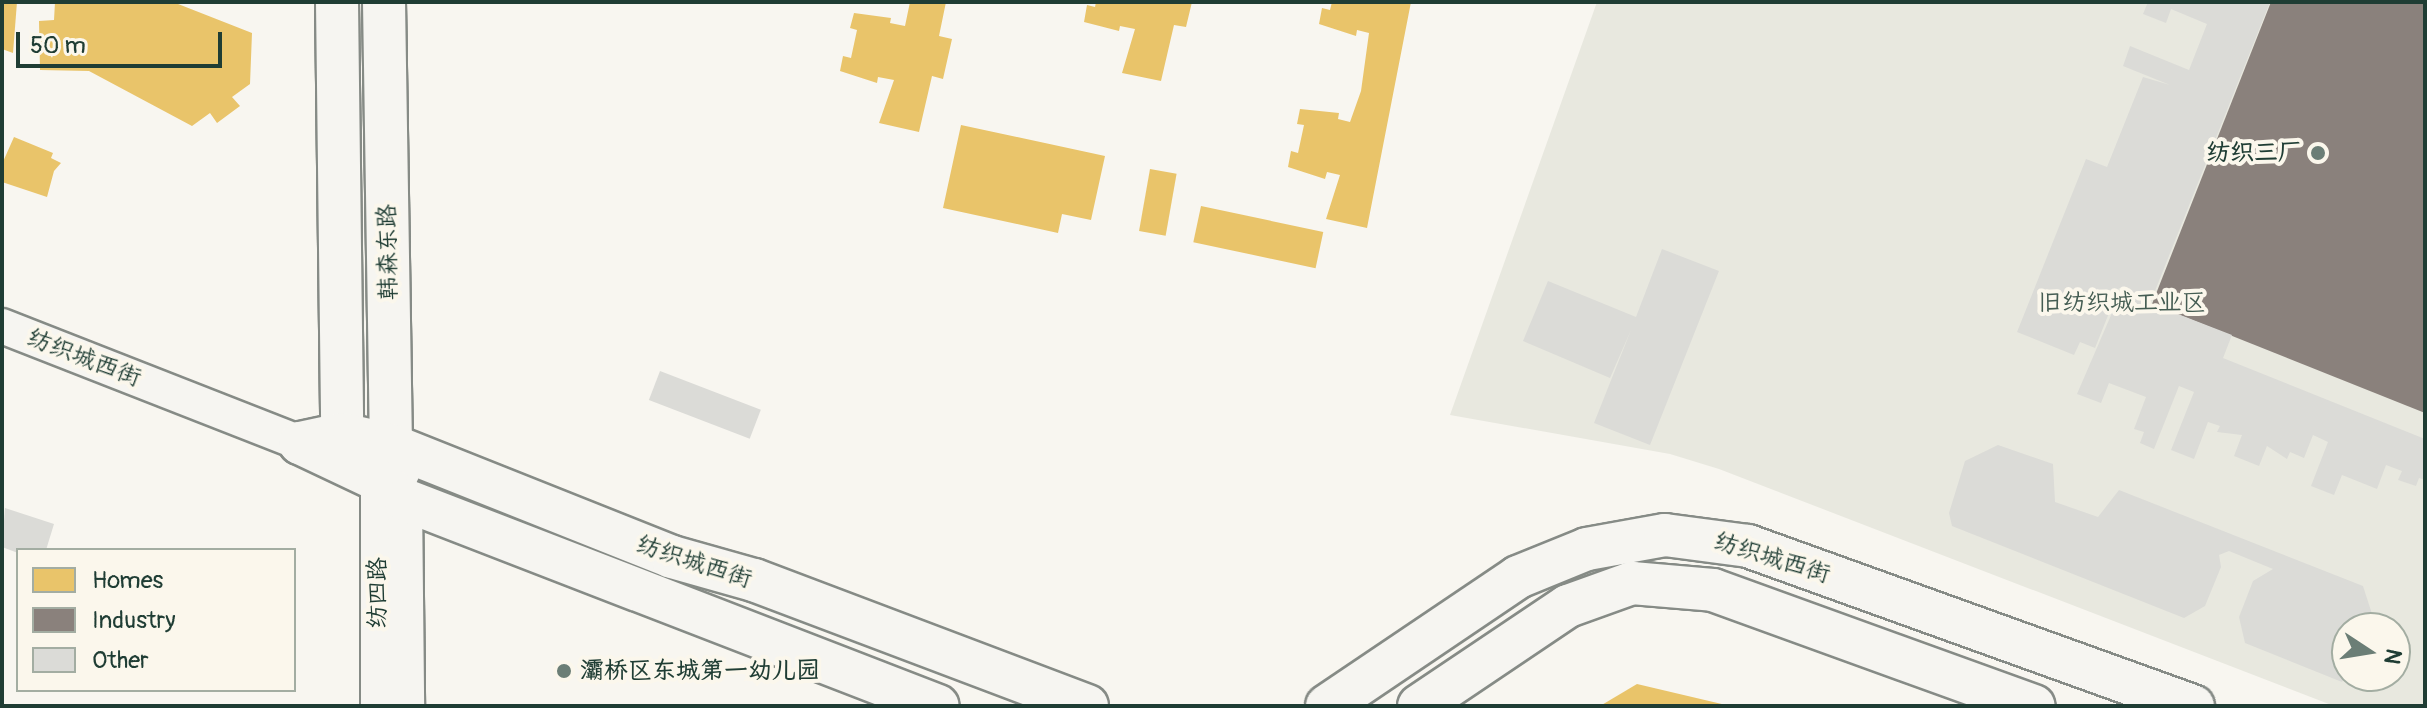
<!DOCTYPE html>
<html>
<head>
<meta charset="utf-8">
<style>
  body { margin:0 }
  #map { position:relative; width:2427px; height:708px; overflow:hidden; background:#f8f6f0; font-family:Pangolin,"LXGW WenKai TC",sans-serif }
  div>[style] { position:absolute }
  .green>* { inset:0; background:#e8e8df }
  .homes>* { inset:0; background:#e9c46a; transform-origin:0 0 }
  .industry>* { inset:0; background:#8a817c }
  .building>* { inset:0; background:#dbdbd7; transform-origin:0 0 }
  .roads { filter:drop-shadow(2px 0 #868b86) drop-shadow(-2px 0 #868b86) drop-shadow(0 2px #868b86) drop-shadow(0 -2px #868b86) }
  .minor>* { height:34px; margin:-17px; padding:0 17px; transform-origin:17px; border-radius:17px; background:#f6f5f1 }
  .major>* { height:42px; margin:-21px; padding:0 21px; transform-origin:21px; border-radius:21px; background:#f6f5f1 }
  .dots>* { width:22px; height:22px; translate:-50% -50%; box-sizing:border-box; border:4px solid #fbf7ec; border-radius:50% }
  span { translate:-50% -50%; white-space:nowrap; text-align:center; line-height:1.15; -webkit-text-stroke:8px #fbf7ec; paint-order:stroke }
  .poi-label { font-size:24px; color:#1f3d34; font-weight:700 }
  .right { translate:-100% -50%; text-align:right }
  .left { translate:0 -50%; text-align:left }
  .street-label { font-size:24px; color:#1f3d34 }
  .park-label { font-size:24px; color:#455d53 }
  .frame { position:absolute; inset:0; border:4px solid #1f3d34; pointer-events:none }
  .legend { position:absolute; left:16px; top:548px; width:280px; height:144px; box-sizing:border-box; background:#fbf7ec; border:2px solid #a3ada2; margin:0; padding:10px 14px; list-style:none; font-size:24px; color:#1f3d34 }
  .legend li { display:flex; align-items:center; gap:16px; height:40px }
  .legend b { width:40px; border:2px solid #a3ada2 }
  .north { position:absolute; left:2331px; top:612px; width:80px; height:80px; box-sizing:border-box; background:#fbf7ec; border:2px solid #a3ada2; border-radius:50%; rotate:102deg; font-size:22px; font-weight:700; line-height:32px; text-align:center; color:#1f3d34 }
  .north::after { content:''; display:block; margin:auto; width:28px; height:36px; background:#6b7e76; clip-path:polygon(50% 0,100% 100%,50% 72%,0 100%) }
  .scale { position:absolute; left:16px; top:32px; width:206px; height:36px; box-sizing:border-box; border:4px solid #1f3d34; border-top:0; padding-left:10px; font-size:24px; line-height:28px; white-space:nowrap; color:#1f3d34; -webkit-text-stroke:6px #fbf7ec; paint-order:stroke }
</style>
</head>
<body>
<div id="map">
  <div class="green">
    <div style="clip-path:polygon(evenodd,1597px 2px,2425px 2px,2425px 706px,2334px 706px,1719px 469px,1670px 454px,1450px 415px,1597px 2px,2347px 628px,2395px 628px,2395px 676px,2347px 676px,2347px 628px)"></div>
  </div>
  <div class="homes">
    <div style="clip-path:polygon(2px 2px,17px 2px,13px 53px,2px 49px)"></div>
    <div style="clip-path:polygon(55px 2px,173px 2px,252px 33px,250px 84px,232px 97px,240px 106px,217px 123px,210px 113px,192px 126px,89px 71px,40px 70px,39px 21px,54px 20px)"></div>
    <div style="clip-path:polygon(910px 2px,946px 2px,939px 36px,952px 39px,943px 79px,932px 76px,919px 132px,879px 123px,894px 80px,878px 77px,877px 83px,840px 71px,843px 56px,851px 58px,857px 30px,850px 28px,854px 13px,891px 18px,890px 23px,905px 26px)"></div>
    <div style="clip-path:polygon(1096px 2px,1192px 2px,1186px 27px,1174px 25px,1161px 81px,1122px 73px,1135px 29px,1120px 26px,1119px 31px,1084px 22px,1087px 5px,1095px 7px)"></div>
    <div style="clip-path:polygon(1332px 2px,1411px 2px,1367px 228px,1326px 219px,1340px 175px,1327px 172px,1325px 179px,1288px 167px,1291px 151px,1298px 153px,1304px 125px,1297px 124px,1300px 109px,1339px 113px,1338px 119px,1350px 122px,1361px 91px,1369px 33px,1357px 30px,1356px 36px,1319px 24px,1322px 8px,1330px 10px)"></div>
    <div style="clip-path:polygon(961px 125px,1105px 156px,1091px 220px,1062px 214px,1058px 233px,943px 208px)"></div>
    <div style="clip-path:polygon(14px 137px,53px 153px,51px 158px,61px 163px,54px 171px,47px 197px,2px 182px,2px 164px)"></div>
    <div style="left:1150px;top:169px;width:27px;height:63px;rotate:10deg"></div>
    <div style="left:1201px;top:206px;width:125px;height:37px;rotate:12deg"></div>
    <div style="clip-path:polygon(1637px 684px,1726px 705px,1726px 706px,1600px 706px)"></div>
  </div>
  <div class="industry">
    <div style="clip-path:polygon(2271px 2px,2425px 2px,2425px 413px,2152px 304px)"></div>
  </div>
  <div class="building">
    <div style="clip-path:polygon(2148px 2px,2270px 2px,2151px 301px,2119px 288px,2095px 348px,2080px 342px,2074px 355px,2017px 332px,2086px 159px,2107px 167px,2143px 77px,2170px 85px,2123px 66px,2130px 46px,2189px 70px,2207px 24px,2171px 9px,2166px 23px,2143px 14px)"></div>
    <div style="clip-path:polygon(1662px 249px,1719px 271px,1650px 445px,1594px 423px,1631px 330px,1610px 378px,1523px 341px,1548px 281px,1636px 317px)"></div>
    <div style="clip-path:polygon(2121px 292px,2232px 335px,2223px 358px,2425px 439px,2425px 480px,2419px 478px,2416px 486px,2398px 480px,2402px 471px,2386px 465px,2377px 489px,2342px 475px,2334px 495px,2311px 486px,2328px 442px,2313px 435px,2304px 458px,2290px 452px,2287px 459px,2267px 446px,2259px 466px,2234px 456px,2242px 435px,2217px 432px,2220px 426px,2208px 422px,2194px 459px,2171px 450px,2194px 392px,2179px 386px,2154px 449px,2140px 443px,2144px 432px,2134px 429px,2146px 397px,2109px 383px,2101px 403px,2077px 394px)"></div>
    <div style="left:660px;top:371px;width:108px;height:31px;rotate:21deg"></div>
    <div style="clip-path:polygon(1998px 445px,2053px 464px,2055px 502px,2098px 517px,2119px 490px,2363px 586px,2375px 623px,2373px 628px,2347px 628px,2347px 674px,2342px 682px,2245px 643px,2239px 617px,2253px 581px,2273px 569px,2229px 551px,2219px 555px,2221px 567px,2205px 606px,2184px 618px,1952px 526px,1949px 513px,1965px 461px)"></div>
    <div style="clip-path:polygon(5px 508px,54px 524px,46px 550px,18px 553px,2px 547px)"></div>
  </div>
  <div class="roads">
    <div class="minor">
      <div style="left:2px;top:326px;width:320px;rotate:21.4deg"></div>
      <div style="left:378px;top:480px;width:226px;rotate:90deg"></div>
      <div style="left:405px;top:500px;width:206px;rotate:89.4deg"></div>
    </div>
    <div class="major">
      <div style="left:337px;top:2px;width:432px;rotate:89.3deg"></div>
      <div style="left:342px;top:434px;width:27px;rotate:51deg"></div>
      <div style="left:384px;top:2px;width:443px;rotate:89.1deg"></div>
      <div style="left:391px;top:445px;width:28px;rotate:75deg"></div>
      <div style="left:300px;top:443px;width:43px;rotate:-12.1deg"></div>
      <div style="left:342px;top:434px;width:50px;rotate:12.7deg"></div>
      <div style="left:391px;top:445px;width:302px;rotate:21.7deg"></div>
      <div style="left:672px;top:557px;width:85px;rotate:15.7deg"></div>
      <div style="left:754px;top:580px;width:356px;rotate:20.7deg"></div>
      <div style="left:300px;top:443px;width:86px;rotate:25.4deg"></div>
      <div style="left:378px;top:480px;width:34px;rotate:37deg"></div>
      <div style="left:405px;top:500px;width:571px;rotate:21.13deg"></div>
      <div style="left:1327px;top:706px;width:230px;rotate:-34deg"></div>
      <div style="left:1518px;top:577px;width:74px;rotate:-22.1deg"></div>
      <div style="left:1587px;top:549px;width:79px;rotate:-10.2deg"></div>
      <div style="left:1665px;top:535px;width:84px;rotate:7.5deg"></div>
      <div style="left:1748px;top:546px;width:473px;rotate:19.8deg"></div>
      <div style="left:1419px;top:706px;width:179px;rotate:-33.9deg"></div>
      <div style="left:1568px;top:606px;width:68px;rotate:-19.8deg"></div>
      <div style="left:1632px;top:583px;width:81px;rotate:4.9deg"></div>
      <div style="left:1713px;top:590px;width:341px;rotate:19.9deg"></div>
    </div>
  </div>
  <div class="dots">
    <div style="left:2318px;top:153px;background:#6b7e76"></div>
    <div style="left:564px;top:671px;background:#6b7e76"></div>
  </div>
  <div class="poi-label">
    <span class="right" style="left:2302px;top:153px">纺织三厂</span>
    <span class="left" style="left:580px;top:671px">灞桥区东城第一幼儿园</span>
  </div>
  <div class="street-label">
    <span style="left:388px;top:252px;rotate:-91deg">韩森东路</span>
    <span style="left:84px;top:358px;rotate:21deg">纺织城西街</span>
    <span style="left:1772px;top:558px;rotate:17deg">纺织城西街</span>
    <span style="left:694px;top:562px;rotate:18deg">纺织城西街</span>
    <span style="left:378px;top:593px;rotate:-90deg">纺四路</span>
  </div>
  <div class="park-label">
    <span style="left:2122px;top:303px">旧纺织城工业区</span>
  </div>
  <div class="frame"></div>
  <ul class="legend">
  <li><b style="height:22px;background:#e9c46a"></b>Homes</li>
  <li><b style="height:22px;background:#8a817c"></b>Industry</li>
  <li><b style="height:22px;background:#dbdbd7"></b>Other</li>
  </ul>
  <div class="north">N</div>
  <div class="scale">50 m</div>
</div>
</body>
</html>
